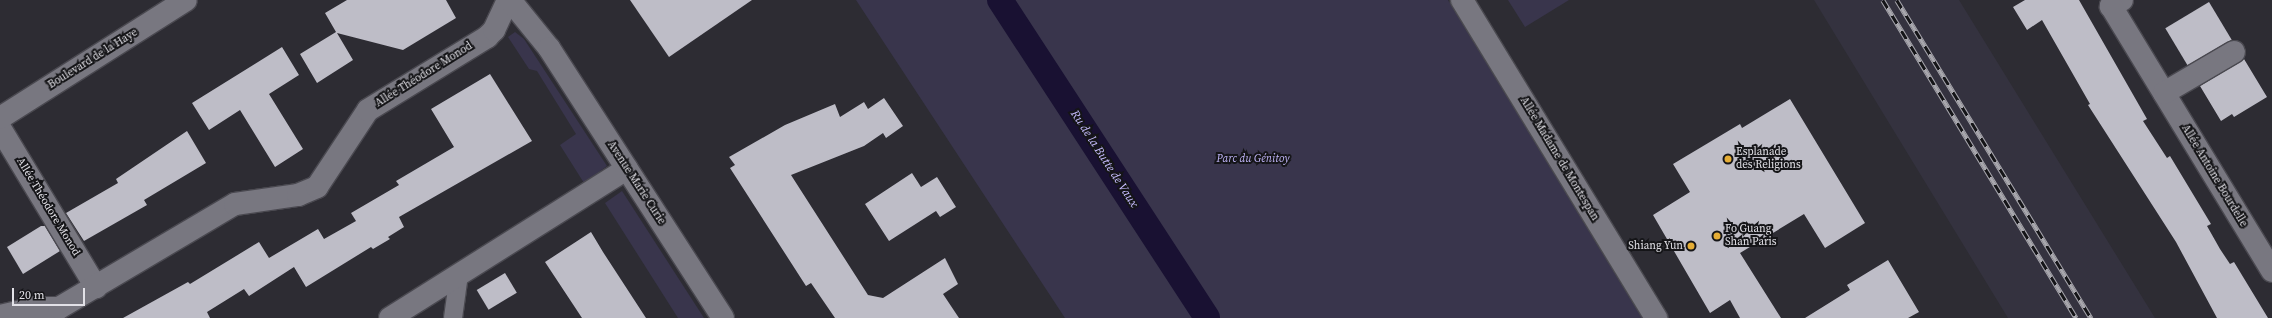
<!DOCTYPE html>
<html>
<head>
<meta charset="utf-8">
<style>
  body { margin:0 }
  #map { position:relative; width:2272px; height:318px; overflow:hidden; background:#2d2c33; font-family:"Source Serif 4",serif }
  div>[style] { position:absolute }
  .built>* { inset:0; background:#34323f }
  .green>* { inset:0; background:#39354c }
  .canal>* { height:26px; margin:-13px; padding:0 13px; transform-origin:13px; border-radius:13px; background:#191132 }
  .building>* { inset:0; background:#bebdc7; transform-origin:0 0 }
  .roads { filter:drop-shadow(1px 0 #4a4950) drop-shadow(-1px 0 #4a4950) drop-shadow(0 1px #4a4950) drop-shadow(0 -1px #4a4950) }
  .pedestrian>* { height:18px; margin:-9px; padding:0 9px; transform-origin:9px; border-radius:9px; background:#787780 }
  .minor>* { height:22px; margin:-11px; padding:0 11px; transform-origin:11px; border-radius:11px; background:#787780 }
  .tertiary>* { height:22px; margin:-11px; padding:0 11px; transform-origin:11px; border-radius:11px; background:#787780 }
  .secondary>* { height:22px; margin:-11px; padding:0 11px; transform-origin:11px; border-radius:11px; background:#787780 }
  .rail>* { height:4.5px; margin-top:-2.25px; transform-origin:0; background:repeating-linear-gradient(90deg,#151518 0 9px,#a8a7ad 0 18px); box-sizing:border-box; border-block:1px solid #a8a7ad }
  .dots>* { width:11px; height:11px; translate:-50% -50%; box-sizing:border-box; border:2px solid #151518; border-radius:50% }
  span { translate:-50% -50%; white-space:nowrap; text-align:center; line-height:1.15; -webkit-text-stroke:4px #151518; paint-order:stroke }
  .street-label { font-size:11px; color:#e2e1e7 }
  .poi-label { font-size:11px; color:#e2e1e7 }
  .left { translate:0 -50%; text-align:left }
  .right { translate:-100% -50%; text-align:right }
  .park-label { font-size:11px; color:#c0b5f8; font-style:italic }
  .water-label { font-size:12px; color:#c6bcfe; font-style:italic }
  .scale { position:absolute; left:12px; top:288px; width:73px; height:18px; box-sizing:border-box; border:2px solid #e2e1e7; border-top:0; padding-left:5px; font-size:12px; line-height:14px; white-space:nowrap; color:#e2e1e7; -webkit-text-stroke:3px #151518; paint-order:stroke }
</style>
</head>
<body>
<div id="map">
  <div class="built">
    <div style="clip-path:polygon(1814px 0,1959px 0,2155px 318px,2008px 318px)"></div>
  </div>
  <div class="green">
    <div style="clip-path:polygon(856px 0,1448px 0,1642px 318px,1065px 318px)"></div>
    <div style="clip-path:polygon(1508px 0,1569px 0,1525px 27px)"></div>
    <div style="clip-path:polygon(515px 32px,524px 39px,607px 166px,584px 183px,560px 145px,576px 134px,537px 71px,529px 69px,508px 37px)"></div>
    <div style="clip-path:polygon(622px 191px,704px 318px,678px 318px,605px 203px)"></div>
  </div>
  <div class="canal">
    <div style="left:1000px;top:0;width:379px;rotate:56.9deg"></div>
  </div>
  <div class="building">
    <div style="clip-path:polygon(347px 0,446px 0,456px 18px,403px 50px,337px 33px,353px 60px,317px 83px,300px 54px,336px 32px,325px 13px)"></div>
    <div style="clip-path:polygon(630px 0,752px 0,669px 57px)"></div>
    <div style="clip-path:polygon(2025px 0,2079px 0,2147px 119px,2143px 121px,2167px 158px,2170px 156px,2211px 224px,2207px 226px,2220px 249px,2230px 264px,2234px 262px,2268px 318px,2217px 318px,2176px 242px,2088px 105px,2090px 104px,2042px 20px,2027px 30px,2013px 7px)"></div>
    <div style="left:2209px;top:2px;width:44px;height:51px;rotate:59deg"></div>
    <div style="clip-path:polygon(282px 47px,299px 75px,269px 94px,303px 149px,275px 167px,240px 110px,209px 130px,192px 103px)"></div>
    <div style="clip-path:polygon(2244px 59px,2267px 97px,2234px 117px,2232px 114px,2221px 121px,2200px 86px)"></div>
    <div style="clip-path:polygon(490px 74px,532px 141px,399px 217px,404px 227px,388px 237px,390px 239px,373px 249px,371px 247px,306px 287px,294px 267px,249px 296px,244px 289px,207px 312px,210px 318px,123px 318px,188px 282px,190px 284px,259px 242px,269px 258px,318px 229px,324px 239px,356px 221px,351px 213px,399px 185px,396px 181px,454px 147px,431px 109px)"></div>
    <div style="clip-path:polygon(884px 98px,903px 126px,886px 138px,883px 133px,864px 146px,791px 175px,868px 295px,883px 298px,945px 258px,958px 284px,943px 294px,959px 318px,835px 318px,811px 283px,806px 286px,730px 168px,735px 165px,729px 157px,785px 125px,835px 104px,840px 117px,864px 102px,868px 109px)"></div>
    <div style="clip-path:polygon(1790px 99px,1865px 223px,1825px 248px,1804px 214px,1740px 253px,1781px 318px,1740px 318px,1730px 300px,1710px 313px,1653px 215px,1690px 192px,1673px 164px,1740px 124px,1742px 128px)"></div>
    <div style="clip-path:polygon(187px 131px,206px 163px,144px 200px,147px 205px,84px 241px,66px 213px,118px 183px,116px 179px)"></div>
    <div style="clip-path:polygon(912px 173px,921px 187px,937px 177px,956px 207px,940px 217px,936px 211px,889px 241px,865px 204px)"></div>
    <div style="clip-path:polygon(41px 226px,45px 226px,60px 251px,23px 274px,7px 247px)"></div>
    <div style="clip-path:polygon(591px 232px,603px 252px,646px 318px,582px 318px,545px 262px)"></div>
    <div style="clip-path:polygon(1888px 260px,1919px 312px,1908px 318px,1805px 318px,1850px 290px,1847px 285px)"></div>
    <div style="left:505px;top:273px;width:23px;height:33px;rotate:59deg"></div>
  </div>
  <div class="roads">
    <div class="pedestrian">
      <div style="left:453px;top:318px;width:44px;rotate:-82.2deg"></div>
    </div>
    <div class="minor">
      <div style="left:2122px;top:0;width:13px;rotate:151deg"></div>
      <div style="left:2111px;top:6px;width:310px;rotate:58.7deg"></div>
      <div style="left:2164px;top:93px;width:81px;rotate:-30.4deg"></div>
      <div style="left:0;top:128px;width:186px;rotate:58.9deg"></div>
      <div style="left:0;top:316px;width:36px;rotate:-13deg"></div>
      <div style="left:35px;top:308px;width:24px"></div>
      <div style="left:59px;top:308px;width:204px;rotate:-30.6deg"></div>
      <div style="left:235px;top:204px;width:64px;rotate:-8.1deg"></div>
      <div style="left:298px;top:195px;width:21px;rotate:-23deg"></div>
      <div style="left:317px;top:187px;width:92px;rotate:-56.5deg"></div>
      <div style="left:368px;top:110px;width:140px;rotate:-31.5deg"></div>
      <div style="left:487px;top:37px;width:10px;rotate:-45deg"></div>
      <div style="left:494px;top:30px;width:33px;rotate:-65deg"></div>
      <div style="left:390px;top:318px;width:280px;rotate:-32.2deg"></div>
    </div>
    <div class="tertiary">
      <div style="left:1462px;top:0;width:373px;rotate:58.6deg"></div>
      <div style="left:0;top:118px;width:220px;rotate:-32.4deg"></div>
    </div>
    <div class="secondary">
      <div style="left:510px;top:0;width:62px;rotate:50.9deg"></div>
      <div style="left:549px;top:48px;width:321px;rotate:57.2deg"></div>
    </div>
  </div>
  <div class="rail">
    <div style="left:1883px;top:0;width:372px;rotate:58.7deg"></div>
    <div style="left:1897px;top:0;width:373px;rotate:58.6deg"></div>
  </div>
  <div class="dots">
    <div style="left:1728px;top:159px;background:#e5ad36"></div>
    <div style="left:1717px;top:236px;background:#e5ad36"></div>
    <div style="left:1691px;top:246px;background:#e5ad36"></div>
  </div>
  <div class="street-label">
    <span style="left:93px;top:59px;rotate:-32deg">Boulevard de la Haye</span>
    <span style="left:424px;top:75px;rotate:-32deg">Allée Théodore Monod</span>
    <span style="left:1559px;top:159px;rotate:59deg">Allée Madame de Montespan</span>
    <span style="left:2214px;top:176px;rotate:59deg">Allée Antoine Bourdelle</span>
    <span style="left:636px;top:183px;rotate:57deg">Avenue Marie Curie</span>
    <span style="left:48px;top:207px;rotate:59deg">Allée Théodore Monod</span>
  </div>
  <div class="poi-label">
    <span class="left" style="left:1736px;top:159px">Esplanade<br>des Religions</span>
    <span class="left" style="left:1725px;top:236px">Fo Guang<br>Shan Paris</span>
    <span class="right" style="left:1683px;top:246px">Shiang Yun</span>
  </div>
  <div class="park-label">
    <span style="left:1253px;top:159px">Parc du Génitoy</span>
  </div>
  <div class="water-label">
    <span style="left:1104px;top:159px;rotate:57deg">Ru de la Butte de Vaux</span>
  </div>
  <div class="scale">20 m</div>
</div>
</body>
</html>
